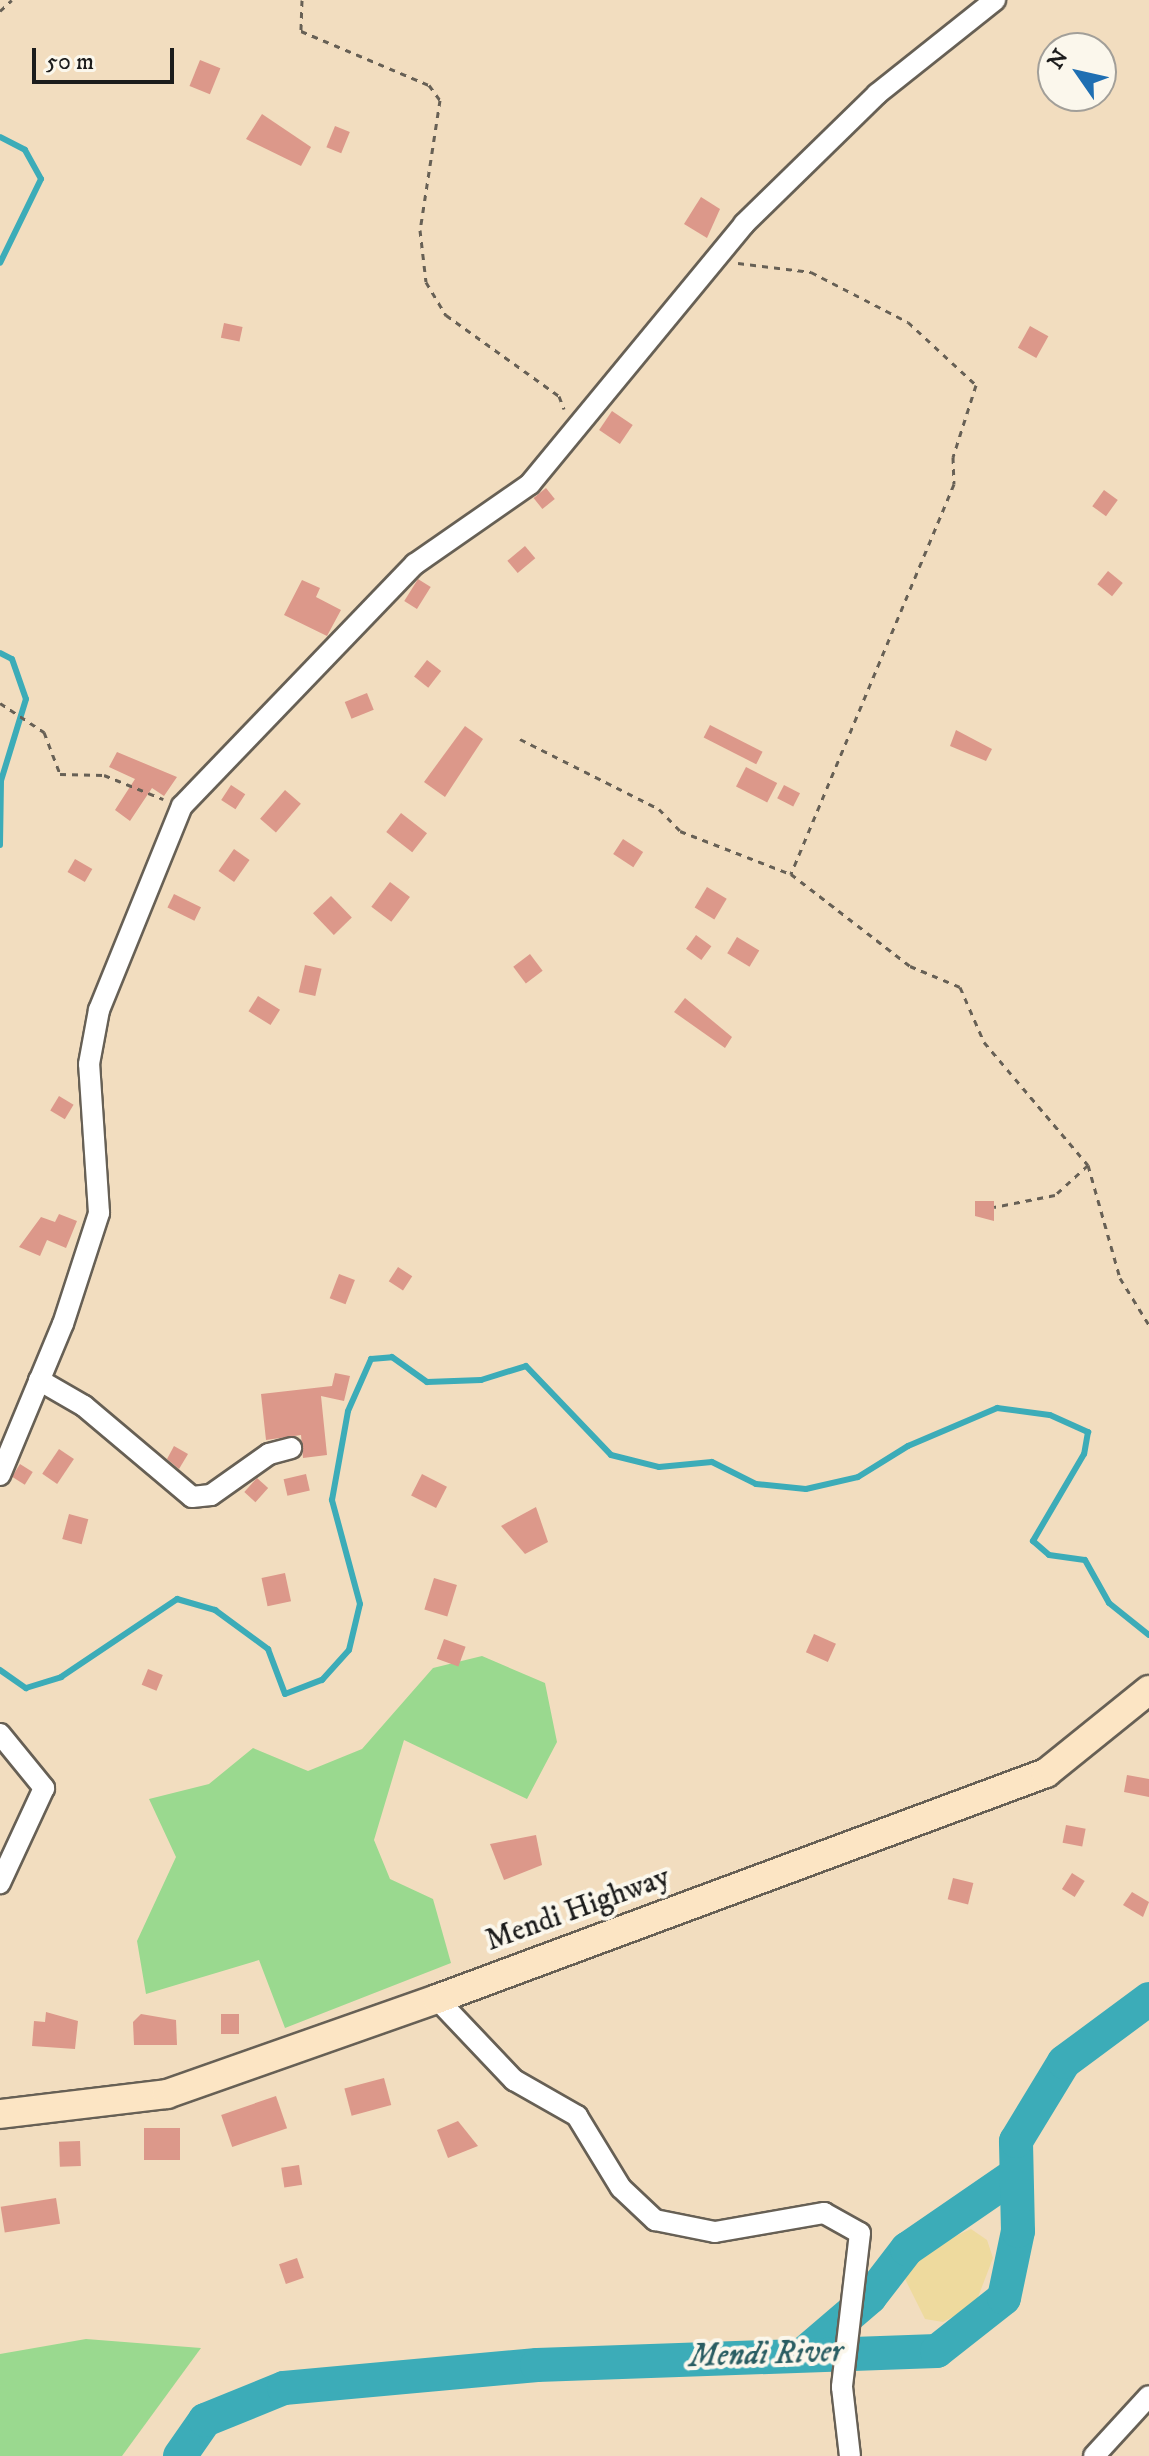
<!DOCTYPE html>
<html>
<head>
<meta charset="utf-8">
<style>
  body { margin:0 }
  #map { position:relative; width:1149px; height:2456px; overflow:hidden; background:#f2ddbf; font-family:"IM FELL DW Pica",serif }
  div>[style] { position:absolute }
  .green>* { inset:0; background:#9ad98f }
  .sand>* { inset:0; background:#eeda9e }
  .stream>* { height:6px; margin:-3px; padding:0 3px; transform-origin:3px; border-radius:3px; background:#3cacb8 }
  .river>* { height:34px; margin:-17px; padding:0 17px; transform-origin:17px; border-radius:17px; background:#3cacb8 }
  .building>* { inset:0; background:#dc988a; transform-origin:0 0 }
  .path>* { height:3px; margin-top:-1.5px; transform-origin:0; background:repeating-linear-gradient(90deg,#676055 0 6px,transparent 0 12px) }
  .roads { filter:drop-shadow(2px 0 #676055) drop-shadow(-2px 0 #676055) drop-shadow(0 2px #676055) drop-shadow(0 -2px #676055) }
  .street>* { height:20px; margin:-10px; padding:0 10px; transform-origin:10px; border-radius:10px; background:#fff }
  .secondary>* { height:28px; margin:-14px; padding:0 14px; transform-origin:14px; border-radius:14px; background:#fce5c4 }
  span { translate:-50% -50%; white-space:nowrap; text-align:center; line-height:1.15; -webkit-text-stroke:8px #fbf7ec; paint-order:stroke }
  .street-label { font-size:30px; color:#1c1c1c }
  .water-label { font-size:32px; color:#2a5d62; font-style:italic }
  .north { position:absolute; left:1037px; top:32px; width:80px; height:80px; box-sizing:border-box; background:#fbf7ec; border:2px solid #a29f99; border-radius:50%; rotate:304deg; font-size:22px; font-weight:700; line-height:32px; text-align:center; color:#1c1c1c }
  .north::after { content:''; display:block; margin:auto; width:28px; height:36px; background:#1f6fb2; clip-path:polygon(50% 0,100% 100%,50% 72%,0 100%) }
  .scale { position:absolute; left:32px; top:48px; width:142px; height:36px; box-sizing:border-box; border:4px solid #1c1c1c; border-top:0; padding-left:10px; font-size:24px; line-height:28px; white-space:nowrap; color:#1c1c1c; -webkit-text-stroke:6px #fbf7ec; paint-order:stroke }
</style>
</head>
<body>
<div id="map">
  <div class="green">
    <div style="clip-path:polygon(482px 1656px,545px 1683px,557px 1742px,527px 1799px,404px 1740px,374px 1840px,390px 1879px,433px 1899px,451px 1963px,285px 2028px,259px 1960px,146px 1994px,137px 1941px,176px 1857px,149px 1799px,209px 1784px,253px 1748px,308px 1771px,362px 1749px,433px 1668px)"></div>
    <div style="clip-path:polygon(86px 2339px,201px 2348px,122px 2456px,0 2456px,0 2354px)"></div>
  </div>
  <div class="sand">
    <div style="clip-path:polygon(971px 2229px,987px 2240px,993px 2258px,975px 2305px,943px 2322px,925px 2319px,905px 2279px,916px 2254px)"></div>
  </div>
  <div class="stream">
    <div style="left:0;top:137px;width:28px;rotate:27deg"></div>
    <div style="left:25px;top:150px;width:33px;rotate:61deg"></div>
    <div style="left:41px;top:179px;width:93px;rotate:116deg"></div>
    <div style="left:0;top:653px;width:13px;rotate:27deg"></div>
    <div style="left:12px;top:659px;width:42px;rotate:70.7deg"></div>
    <div style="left:26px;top:699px;width:86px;rotate:107deg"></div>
    <div style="left:1px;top:781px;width:64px;rotate:90.9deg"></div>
    <div style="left:0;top:1670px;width:32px;rotate:35deg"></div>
    <div style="left:26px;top:1688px;width:37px;rotate:-17deg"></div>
    <div style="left:61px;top:1677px;width:140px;rotate:-33.9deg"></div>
    <div style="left:177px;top:1599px;width:40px;rotate:16deg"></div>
    <div style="left:215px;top:1610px;width:66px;rotate:36.3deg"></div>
    <div style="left:268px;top:1649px;width:48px;rotate:69.3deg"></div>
    <div style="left:285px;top:1694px;width:40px;rotate:-21deg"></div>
    <div style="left:322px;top:1680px;width:40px;rotate:-48deg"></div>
    <div style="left:349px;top:1650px;width:47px;rotate:-76.6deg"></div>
    <div style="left:360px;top:1604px;width:108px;rotate:-105.1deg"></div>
    <div style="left:332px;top:1500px;width:90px;rotate:-79.8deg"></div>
    <div style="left:348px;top:1411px;width:57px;rotate:-66.1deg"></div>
    <div style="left:371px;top:1359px;width:21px;rotate:-5deg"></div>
    <div style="left:392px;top:1357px;width:43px;rotate:35.5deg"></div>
    <div style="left:427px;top:1382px;width:54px;rotate:-2.1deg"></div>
    <div style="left:481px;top:1380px;width:47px;rotate:-17.3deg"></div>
    <div style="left:526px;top:1366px;width:123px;rotate:46.3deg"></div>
    <div style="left:611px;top:1455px;width:49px;rotate:14deg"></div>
    <div style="left:659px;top:1467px;width:53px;rotate:-5.4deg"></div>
    <div style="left:712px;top:1462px;width:49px;rotate:26.6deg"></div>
    <div style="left:756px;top:1484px;width:50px;rotate:5.7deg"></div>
    <div style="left:806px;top:1489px;width:53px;rotate:-13deg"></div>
    <div style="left:858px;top:1477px;width:59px;rotate:-31.8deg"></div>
    <div style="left:908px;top:1446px;width:97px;rotate:-23.1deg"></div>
    <div style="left:997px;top:1408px;width:53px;rotate:7.5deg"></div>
    <div style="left:1050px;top:1415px;width:42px;rotate:24.1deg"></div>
    <div style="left:1088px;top:1432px;width:22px;rotate:100deg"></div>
    <div style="left:1084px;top:1454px;width:101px;rotate:120.4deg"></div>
    <div style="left:1033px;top:1541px;width:21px;rotate:41deg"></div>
    <div style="left:1049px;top:1555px;width:36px;rotate:8deg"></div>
    <div style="left:1085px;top:1560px;width:49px;rotate:60.8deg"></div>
    <div style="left:1109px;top:1603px;width:51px;rotate:38.7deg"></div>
  </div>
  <div class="river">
    <div style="left:807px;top:2351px;width:83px;rotate:-40.6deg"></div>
    <div style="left:870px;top:2297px;width:61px;rotate:-52.4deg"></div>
    <div style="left:907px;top:2249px;width:132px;rotate:-34.5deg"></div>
    <div style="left:180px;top:2456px;width:44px;rotate:-55.2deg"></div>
    <div style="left:205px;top:2420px;width:85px;rotate:-22.1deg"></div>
    <div style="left:284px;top:2388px;width:254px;rotate:-5.2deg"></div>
    <div style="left:537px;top:2365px;width:400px;rotate:-2deg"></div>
    <div style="left:937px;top:2351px;width:85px;rotate:-38.3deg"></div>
    <div style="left:1004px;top:2298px;width:68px;rotate:-78.2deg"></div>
    <div style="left:1018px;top:2231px;width:90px;rotate:-91.3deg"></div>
    <div style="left:1016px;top:2141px;width:92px;rotate:-58.7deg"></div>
    <div style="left:1064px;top:2062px;width:106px;rotate:-36.5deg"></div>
  </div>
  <div class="building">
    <div style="left:200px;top:60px;width:22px;height:28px;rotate:22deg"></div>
    <div style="clip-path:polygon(262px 114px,311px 147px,301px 166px,246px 139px)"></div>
    <div style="left:335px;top:126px;width:16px;height:23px;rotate:22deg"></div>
    <div style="clip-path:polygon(701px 197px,720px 209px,707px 238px,684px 224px)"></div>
    <div style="left:224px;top:323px;width:19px;height:15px;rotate:12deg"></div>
    <div style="left:1030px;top:326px;width:21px;height:25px;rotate:29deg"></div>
    <div style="left:612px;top:411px;width:25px;height:23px;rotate:34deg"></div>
    <div style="left:546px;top:488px;width:14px;height:16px;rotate:51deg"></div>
    <div style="left:1104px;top:490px;width:17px;height:20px;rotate:36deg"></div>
    <div style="left:525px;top:546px;width:16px;height:23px;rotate:50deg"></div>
    <div style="left:1108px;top:571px;width:19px;height:17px;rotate:39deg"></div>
    <div style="left:418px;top:579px;width:15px;height:26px;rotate:32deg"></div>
    <div style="clip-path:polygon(302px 580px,320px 588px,316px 597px,341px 610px,327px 636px,284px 615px)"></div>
    <div style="left:427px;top:660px;width:18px;height:21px;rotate:38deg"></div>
    <div style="left:367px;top:693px;width:18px;height:24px;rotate:68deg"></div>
    <div style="left:710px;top:725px;width:59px;height:14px;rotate:27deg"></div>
    <div style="clip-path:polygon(465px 726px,483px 739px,445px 797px,424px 782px)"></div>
    <div style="clip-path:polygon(956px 730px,992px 749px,986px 761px,950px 746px)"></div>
    <div style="clip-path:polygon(117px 752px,177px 777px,164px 796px,152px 788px,130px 821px,115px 810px,135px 779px,109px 767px)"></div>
    <div style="left:746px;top:767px;width:35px;height:22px;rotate:27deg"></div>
    <div style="left:231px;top:785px;width:17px;height:18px;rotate:33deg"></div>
    <div style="left:784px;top:785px;width:18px;height:15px;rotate:27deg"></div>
    <div style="left:285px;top:790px;width:21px;height:38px;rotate:41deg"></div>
    <div style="left:401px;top:813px;width:33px;height:24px;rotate:38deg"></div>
    <div style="left:623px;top:839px;width:24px;height:18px;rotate:33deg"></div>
    <div style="left:234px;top:849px;width:19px;height:27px;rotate:35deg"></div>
    <div style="left:75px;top:859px;width:20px;height:15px;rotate:30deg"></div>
    <div style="left:390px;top:882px;width:25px;height:31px;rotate:37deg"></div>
    <div style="left:707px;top:887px;width:23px;height:24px;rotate:31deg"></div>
    <div style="left:174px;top:894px;width:30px;height:15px;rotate:26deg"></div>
    <div style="left:331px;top:896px;width:30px;height:25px;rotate:46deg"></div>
    <div style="left:696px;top:935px;width:19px;height:17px;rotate:36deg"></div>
    <div style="left:737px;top:937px;width:26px;height:19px;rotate:31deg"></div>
    <div style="left:530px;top:954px;width:21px;height:21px;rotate:53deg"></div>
    <div style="left:305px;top:965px;width:17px;height:28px;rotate:13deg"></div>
    <div style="left:258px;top:996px;width:26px;height:18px;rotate:32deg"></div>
    <div style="clip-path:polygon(685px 998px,732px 1037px,725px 1048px,674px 1012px)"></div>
    <div style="left:59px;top:1096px;width:17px;height:17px;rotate:31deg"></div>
    <div style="clip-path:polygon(975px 1201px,994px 1201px,994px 1221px,975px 1216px)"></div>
    <div style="clip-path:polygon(59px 1214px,77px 1221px,66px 1248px,47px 1240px,40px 1256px,19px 1247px,41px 1217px,55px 1222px)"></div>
    <div style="left:398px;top:1267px;width:17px;height:17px;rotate:33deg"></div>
    <div style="left:339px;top:1274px;width:17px;height:26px;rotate:21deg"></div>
    <div style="clip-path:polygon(335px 1373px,350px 1376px,344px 1401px,321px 1396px,327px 1455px,303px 1458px,301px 1435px,266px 1440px,261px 1394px,332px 1386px)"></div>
    <div style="clip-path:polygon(174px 1446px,188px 1454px,179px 1469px,167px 1459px)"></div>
    <div style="left:59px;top:1449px;width:18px;height:30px;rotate:34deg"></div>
    <div style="left:20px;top:1464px;width:15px;height:15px;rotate:32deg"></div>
    <div style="left:306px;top:1474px;width:17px;height:23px;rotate:77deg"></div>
    <div style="left:422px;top:1474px;width:28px;height:24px;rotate:27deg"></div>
    <div style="left:257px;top:1478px;width:15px;height:19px;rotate:42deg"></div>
    <div style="clip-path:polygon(536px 1507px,548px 1542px,525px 1554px,501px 1526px)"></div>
    <div style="left:69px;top:1514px;width:20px;height:26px;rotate:15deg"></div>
    <div style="left:285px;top:1573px;width:29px;height:24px;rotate:78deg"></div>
    <div style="left:434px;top:1578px;width:24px;height:33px;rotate:17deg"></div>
    <div style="left:814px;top:1634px;width:24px;height:20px;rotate:24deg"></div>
    <div style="left:444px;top:1639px;width:23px;height:21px;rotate:20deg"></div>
    <div style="left:148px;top:1669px;width:16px;height:17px;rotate:22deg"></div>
    <div style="clip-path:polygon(1127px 1775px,1149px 1779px,1149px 1797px,1124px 1792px)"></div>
    <div style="left:1066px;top:1825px;width:20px;height:18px;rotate:11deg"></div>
    <div style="clip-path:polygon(536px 1835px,542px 1865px,504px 1880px,490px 1844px)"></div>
    <div style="left:1072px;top:1873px;width:15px;height:19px;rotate:32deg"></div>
    <div style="left:953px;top:1878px;width:21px;height:22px;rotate:14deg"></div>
    <div style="clip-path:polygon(1132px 1892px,1149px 1902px,1143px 1917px,1123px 1905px)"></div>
    <div style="clip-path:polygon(46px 2012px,78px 2021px,75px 2049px,32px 2046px,34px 2021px,45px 2022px)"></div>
    <div style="clip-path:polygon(141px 2014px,176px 2020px,177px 2045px,134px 2045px,133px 2022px)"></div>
    <div style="left:239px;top:2014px;width:20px;height:18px;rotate:90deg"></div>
    <div style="left:384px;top:2078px;width:28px;height:41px;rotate:75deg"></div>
    <div style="left:276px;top:2096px;width:34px;height:58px;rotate:71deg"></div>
    <div style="clip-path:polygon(458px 2121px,478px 2146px,448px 2158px,437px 2130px)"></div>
    <div style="left:180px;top:2128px;width:32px;height:36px;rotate:90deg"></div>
    <div style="left:80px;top:2141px;width:25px;height:21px;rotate:88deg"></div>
    <div style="left:299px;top:2165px;width:20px;height:18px;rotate:81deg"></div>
    <div style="left:56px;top:2198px;width:26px;height:56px;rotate:81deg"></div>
    <div style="left:297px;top:2258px;width:21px;height:19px;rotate:71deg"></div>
  </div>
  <div class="path">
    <div style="left:302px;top:0;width:31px;rotate:92deg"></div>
    <div style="left:301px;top:31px;width:139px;rotate:22.9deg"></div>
    <div style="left:429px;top:85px;width:19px;rotate:54deg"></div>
    <div style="left:440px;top:100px;width:132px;rotate:98.7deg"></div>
    <div style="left:420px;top:230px;width:52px;rotate:83.4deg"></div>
    <div style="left:426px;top:282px;width:39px;rotate:59deg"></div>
    <div style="left:446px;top:315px;width:139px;rotate:35.6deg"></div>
    <div style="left:559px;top:396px;width:14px;rotate:69deg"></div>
    <div style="left:0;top:11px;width:16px;rotate:-43deg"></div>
    <div style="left:738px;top:263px;width:74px;rotate:7deg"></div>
    <div style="left:811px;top:272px;width:109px;rotate:27.3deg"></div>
    <div style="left:908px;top:322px;width:93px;rotate:42.8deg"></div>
    <div style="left:976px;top:385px;width:76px;rotate:107.7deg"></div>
    <div style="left:953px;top:457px;width:27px;rotate:88deg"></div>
    <div style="left:954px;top:484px;width:423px;rotate:112.7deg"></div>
    <div style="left:0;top:703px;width:53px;rotate:33.4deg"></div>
    <div style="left:44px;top:732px;width:45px;rotate:69.1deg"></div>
    <div style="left:60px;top:774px;width:44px;rotate:1.3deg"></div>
    <div style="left:104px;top:775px;width:64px;rotate:22.1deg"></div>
    <div style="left:520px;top:739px;width:156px;rotate:26.7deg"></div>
    <div style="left:659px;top:809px;width:30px;rotate:46deg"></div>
    <div style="left:680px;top:831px;width:119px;rotate:21.2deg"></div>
    <div style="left:791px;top:874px;width:150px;rotate:37.7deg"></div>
    <div style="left:910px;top:966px;width:54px;rotate:22.8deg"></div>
    <div style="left:960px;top:987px;width:60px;rotate:66.4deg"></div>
    <div style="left:984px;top:1042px;width:161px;rotate:49.8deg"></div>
    <div style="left:1088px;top:1165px;width:45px;rotate:137.7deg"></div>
    <div style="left:1055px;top:1195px;width:62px;rotate:168.9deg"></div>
    <div style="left:1088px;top:1165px;width:117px;rotate:74.2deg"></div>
    <div style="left:1120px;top:1278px;width:55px;rotate:58.3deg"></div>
  </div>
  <div class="roads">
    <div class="street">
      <div style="left:39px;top:1380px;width:52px;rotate:30deg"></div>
      <div style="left:84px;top:1406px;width:141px;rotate:40.1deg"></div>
      <div style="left:192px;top:1497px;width:19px;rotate:-6deg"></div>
      <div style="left:211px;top:1495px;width:71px;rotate:-35.3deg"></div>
      <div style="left:269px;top:1454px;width:23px;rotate:-15deg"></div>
      <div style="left:0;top:1475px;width:164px;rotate:-67.4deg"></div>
      <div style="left:63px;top:1324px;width:117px;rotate:-72deg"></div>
      <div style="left:99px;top:1213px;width:149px;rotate:-93.8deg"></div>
      <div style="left:89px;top:1064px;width:55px;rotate:-79.5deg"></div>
      <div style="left:99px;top:1010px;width:220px;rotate:-67.9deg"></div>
      <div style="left:182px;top:806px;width:336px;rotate:-46.1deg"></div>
      <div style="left:415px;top:564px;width:140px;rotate:-34.8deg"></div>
      <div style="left:530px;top:484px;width:337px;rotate:-50.5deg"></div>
      <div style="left:744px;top:224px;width:186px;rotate:-44.3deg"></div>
      <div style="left:877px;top:94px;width:151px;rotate:-38.5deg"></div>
      <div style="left:0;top:1734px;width:70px;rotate:50.8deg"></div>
      <div style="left:44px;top:1788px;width:105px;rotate:114.9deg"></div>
      <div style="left:437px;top:1999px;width:112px;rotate:46.5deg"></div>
      <div style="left:514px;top:2080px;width:73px;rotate:29.7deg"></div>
      <div style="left:577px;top:2116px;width:84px;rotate:58.6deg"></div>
      <div style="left:621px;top:2188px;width:47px;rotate:43.3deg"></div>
      <div style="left:655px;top:2220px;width:61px;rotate:11.3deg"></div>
      <div style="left:715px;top:2232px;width:111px;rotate:-9.9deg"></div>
      <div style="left:824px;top:2213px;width:41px;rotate:29.1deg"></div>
      <div style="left:860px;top:2233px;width:155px;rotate:96.7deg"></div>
      <div style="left:842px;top:2387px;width:69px;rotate:83.4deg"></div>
      <div style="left:1094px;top:2456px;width:81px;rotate:-47.5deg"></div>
    </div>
    <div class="secondary">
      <div style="left:0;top:2114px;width:168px;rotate:-6.8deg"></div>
      <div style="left:167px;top:2094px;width:286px;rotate:-19.4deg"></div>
      <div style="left:437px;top:1999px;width:650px;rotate:-20.36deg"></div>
      <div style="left:1046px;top:1773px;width:132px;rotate:-38.9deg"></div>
    </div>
  </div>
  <div class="street-label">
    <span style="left:578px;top:1910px;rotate:-20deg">Mendi Highway</span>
  </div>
  <div class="water-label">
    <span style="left:766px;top:2355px;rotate:-2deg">Mendi River</span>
  </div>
  <div class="north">N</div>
  <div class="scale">50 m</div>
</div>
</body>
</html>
